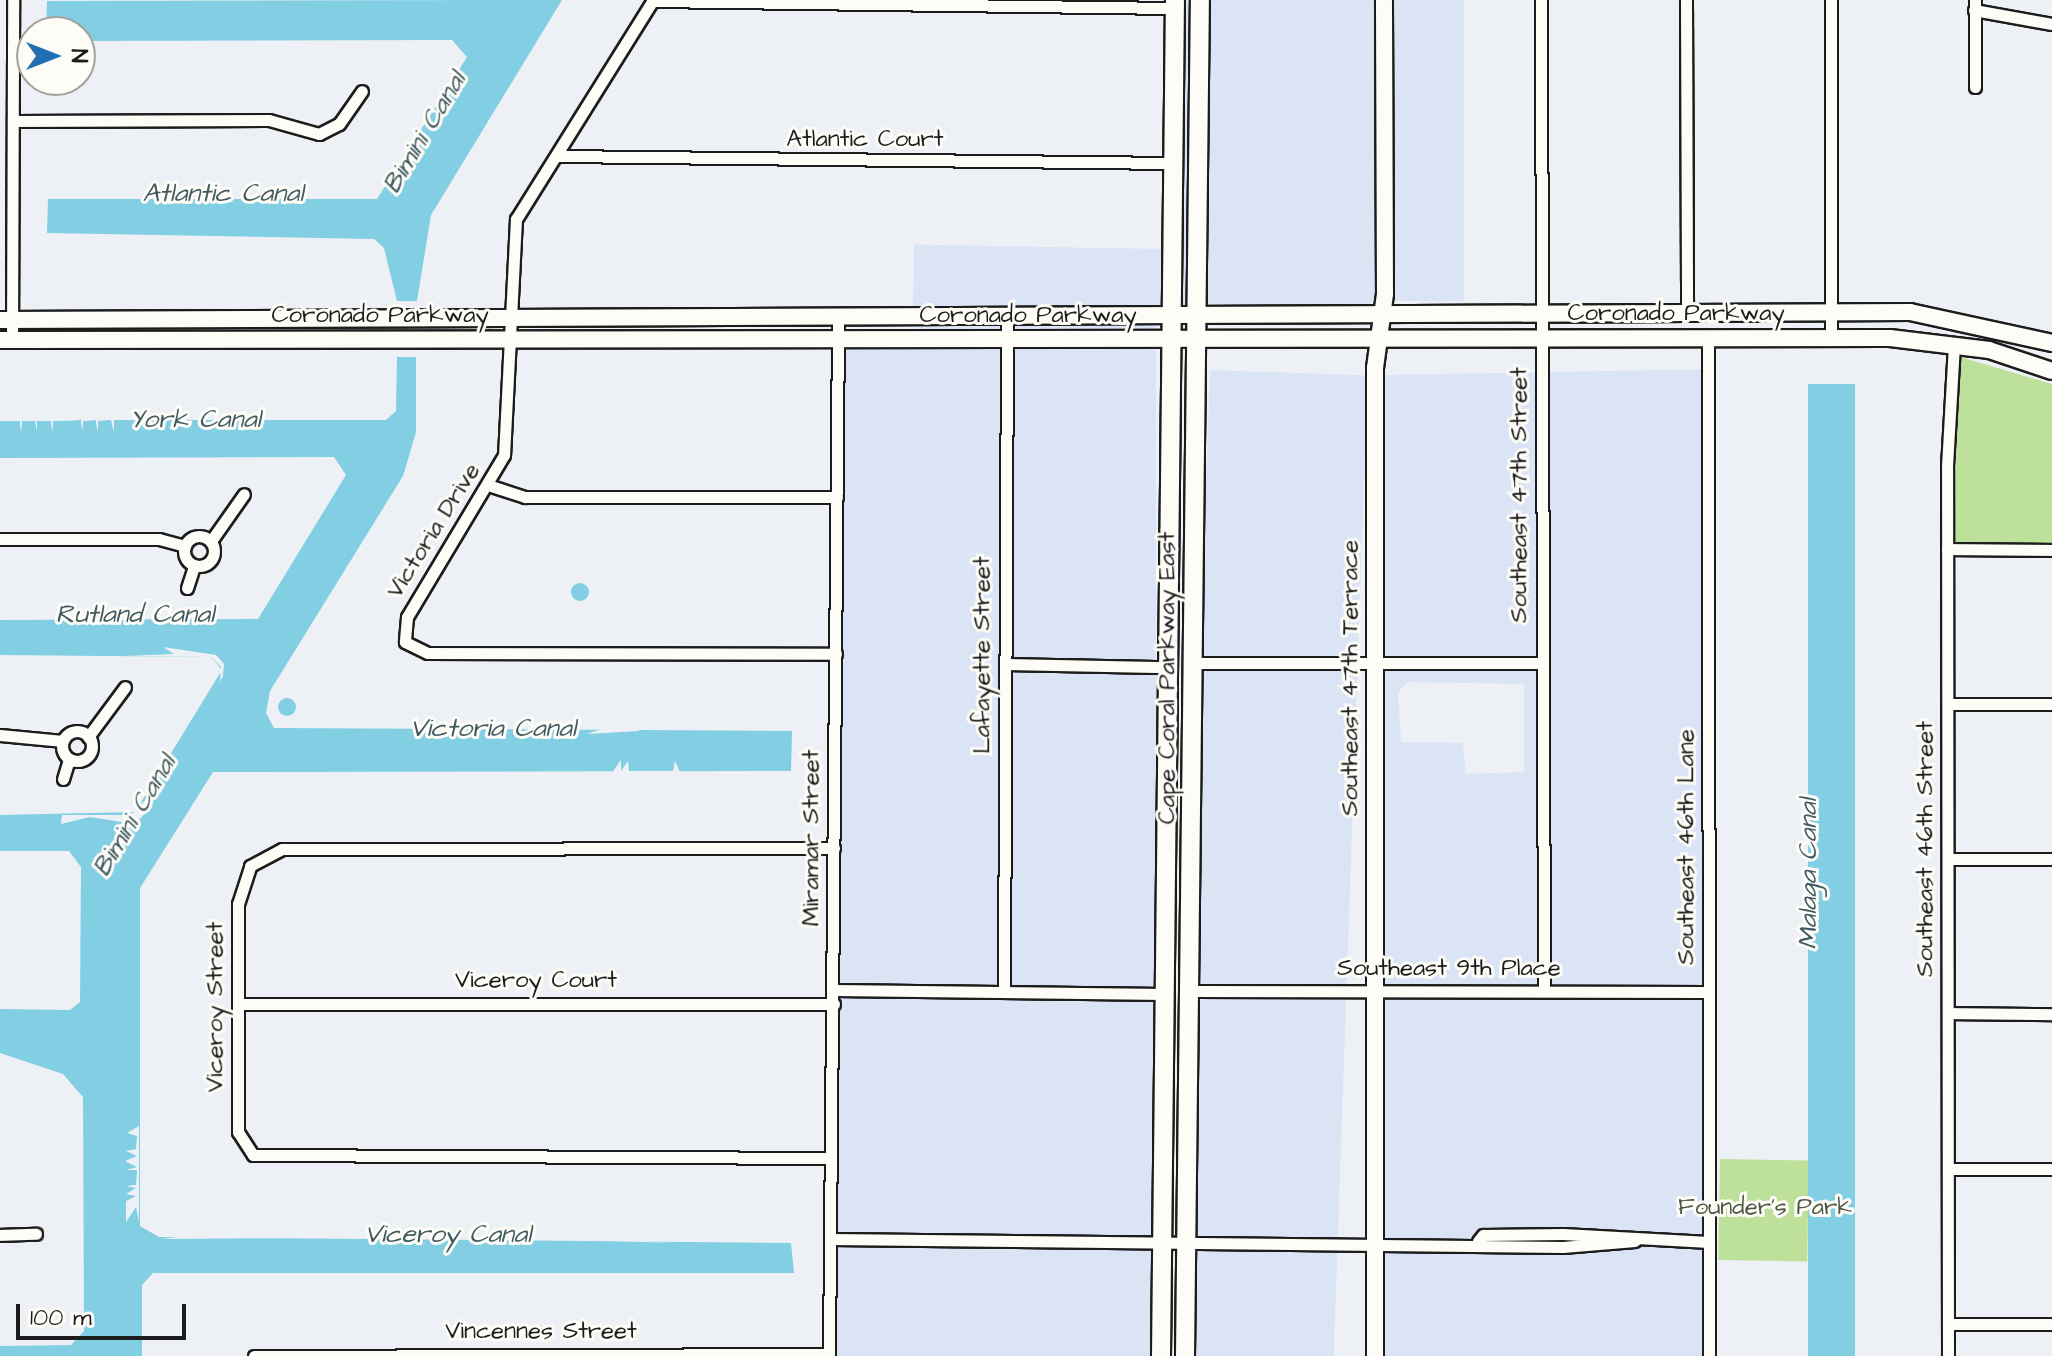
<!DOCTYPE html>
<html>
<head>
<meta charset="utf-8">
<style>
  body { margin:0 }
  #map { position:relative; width:2052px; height:1356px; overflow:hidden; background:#edf1f6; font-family:"Architects Daughter",sans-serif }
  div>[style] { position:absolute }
  .built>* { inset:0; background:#dae4f5; transform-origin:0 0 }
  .green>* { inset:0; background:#bde19b; transform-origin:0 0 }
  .water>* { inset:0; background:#82cee2; transform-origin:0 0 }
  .round { border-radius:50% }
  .pier>* { inset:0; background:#edf1f6 }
  .roads { filter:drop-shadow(2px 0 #1c1c1c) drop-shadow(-2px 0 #1c1c1c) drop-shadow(0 2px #1c1c1c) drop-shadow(0 -2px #1c1c1c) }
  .street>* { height:11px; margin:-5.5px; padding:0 5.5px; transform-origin:5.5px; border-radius:5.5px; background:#fdfcf7 }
  .street>.ring { margin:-5.5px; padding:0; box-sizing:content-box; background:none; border:11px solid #fdfcf7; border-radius:50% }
  .secondary>* { height:16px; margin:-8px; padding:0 8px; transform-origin:8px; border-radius:8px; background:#fdfcf7 }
  .primary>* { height:18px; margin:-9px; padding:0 9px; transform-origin:9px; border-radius:9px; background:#fdfcf7 }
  span { translate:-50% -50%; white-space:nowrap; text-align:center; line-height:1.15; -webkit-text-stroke:6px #fdfcf7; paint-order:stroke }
  .street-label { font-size:24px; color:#1c1c1c }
  .park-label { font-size:24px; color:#4c5742 }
  .water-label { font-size:26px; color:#405a61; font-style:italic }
  .north { position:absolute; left:16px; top:16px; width:80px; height:80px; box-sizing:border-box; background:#fdfcf7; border:2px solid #a3a29f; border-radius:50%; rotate:90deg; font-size:22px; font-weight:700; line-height:32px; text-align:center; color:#1c1c1c }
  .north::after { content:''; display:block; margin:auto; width:28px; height:36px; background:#1f6fb2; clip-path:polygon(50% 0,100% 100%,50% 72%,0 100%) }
  .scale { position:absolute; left:16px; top:1304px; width:170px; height:36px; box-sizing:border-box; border:4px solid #1c1c1c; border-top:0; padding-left:10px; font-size:24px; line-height:28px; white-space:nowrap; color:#1c1c1c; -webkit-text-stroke:6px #fdfcf7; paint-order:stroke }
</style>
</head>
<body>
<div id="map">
  <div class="built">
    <div style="clip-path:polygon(1186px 0,1193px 0,1189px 310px,1178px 311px)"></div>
    <div style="clip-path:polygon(1206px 0,1377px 0,1377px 301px,1357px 308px,1202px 310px)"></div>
    <div style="left:1390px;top:0;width:74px;height:301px"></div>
    <div style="left:1166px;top:249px;width:62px;height:252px;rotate:91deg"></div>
    <div style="clip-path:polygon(1157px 323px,1156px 335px,918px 334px,918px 326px)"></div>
    <div style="left:830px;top:346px;width:326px;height:1010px"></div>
    <div style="clip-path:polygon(evenodd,1713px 369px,1706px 1356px,1382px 1356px,1381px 375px,1713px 369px,1408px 682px,1524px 684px,1524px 772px,1466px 774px,1463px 743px,1401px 742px,1398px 692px,1408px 682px)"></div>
    <div style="left:1210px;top:370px;width:158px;height:986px;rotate:2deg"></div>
  </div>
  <div class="green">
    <div style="clip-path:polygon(1957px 356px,2052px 384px,2052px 549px,1954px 549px)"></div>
    <div style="left:1720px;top:1159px;width:89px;height:101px;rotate:1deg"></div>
  </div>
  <div class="water">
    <div style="clip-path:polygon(562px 0,431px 215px,417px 301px,397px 301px,384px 248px,374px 239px,47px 233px,48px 199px,377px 199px,467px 57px,452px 40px,80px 41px,80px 32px,46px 32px,47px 1px)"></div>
    <div style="clip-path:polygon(397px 357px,416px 357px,416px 432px,403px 476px,270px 691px,266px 713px,274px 728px,792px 731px,791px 771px,213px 772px,140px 888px,140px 1226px,159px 1237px,791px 1243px,794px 1273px,153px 1273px,142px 1285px,142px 1356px,0 1356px,0 1346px,71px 1345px,84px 1331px,83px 1097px,63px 1074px,0 1053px,0 1009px,70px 1010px,80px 1002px,81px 867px,69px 851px,0 851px,0 815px,135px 812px,222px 670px,211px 657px,0 655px,0 620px,258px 619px,346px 475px,334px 457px,0 458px,0 421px,20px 421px,21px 431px,22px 421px,36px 421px,37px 431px,37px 421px,51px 421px,52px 431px,53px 421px,81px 420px,82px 431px,82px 421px,96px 420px,97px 431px,98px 420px,112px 420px,113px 431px,114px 420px,386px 420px,396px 411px)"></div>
    <div style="left:1855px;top:384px;width:972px;height:47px;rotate:90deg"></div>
    <div class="round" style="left:571px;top:583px;width:18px;height:18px"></div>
    <div class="round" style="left:278px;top:698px;width:18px;height:18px"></div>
  </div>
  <div class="pier">
    <div style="clip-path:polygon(128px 417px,114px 420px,114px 431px,111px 420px,98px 421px,98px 431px,96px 420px,83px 421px,83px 431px,81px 420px,53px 421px,53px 431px,51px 421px,37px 421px,37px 431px,35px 421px,22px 421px,21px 431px,20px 421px,0 421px)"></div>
    <div style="clip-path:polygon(163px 647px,216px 655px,224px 664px,223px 676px,220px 682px,221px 667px,211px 657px,126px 656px,174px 654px)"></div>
    <div style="clip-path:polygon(608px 727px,639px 729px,639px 731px,587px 734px)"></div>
    <div style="clip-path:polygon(621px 760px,621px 771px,628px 761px,629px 771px,673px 771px,675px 761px,681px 774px,611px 774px)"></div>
    <div style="clip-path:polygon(151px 794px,141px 813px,152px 806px,135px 824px,90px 817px,61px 824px,62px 815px,131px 815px)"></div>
    <div style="clip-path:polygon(139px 1126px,139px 1222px,136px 1207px,126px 1222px,126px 1201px,136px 1196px,126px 1194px,136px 1188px,126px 1186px,136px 1185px,137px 1170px,126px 1170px,137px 1167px,125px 1161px,137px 1156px,126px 1151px,136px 1149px,137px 1136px,127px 1133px)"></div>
    <div style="clip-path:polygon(224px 1232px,225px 1236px,303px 1238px,161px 1239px)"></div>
    <div style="clip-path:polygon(569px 1232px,577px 1236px,671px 1243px,568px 1239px)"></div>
  </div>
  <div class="roads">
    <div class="street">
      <div style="left:653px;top:0;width:258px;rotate:122deg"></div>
      <div style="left:516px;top:219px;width:236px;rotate:92.9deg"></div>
      <div style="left:504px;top:455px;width:189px;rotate:120.9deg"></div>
      <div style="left:407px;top:617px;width:25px;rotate:95deg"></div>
      <div style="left:405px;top:642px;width:25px;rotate:26deg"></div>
      <div style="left:428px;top:653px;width:408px;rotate:0.1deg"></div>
      <div style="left:1541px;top:0;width:990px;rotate:89.83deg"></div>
      <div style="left:1686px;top:0;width:311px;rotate:89.8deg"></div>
      <div style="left:1975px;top:0;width:87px;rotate:90deg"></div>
      <div style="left:652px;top:1px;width:523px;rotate:0.77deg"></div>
      <div style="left:1974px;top:10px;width:79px;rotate:10.2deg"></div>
      <div style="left:13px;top:121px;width:256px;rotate:-0.2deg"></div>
      <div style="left:269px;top:120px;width:52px;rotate:15.6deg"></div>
      <div style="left:319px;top:134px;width:22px;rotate:-27deg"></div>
      <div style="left:339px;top:124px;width:40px;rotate:-55.1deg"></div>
      <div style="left:557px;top:156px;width:616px;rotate:0.65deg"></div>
      <div style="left:1831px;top:337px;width:337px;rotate:-90deg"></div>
      <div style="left:1708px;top:338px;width:1018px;rotate:89.94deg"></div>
      <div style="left:12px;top:340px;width:340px;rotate:-89.8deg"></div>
      <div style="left:491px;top:486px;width:36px;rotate:18deg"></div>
      <div style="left:525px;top:497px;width:312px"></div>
      <div class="ring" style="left:184px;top:536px;width:19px;height:19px"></div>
      <div style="left:0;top:539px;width:159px"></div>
      <div style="left:159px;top:539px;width:27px;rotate:15deg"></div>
      <div style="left:211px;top:541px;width:57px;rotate:-54.9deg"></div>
      <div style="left:1947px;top:549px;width:105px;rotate:0.5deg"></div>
      <div style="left:187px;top:588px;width:23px;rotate:-72deg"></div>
      <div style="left:1192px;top:663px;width:348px"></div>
      <div style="left:1005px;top:664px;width:163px;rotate:1.1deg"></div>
      <div style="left:1948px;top:704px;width:104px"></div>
      <div class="ring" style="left:62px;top:731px;width:19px;height:19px"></div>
      <div style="left:0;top:735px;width:63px;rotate:5.4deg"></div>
      <div style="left:88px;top:737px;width:62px;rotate:-53.5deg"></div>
      <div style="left:63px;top:779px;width:21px;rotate:-73deg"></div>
      <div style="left:1948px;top:859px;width:104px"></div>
      <div style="left:834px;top:990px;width:331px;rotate:0.7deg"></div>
      <div style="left:1004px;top:991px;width:672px;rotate:-89.74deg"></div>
      <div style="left:1190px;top:991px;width:519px;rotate:0.11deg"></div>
      <div style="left:238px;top:1004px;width:596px"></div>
      <div style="left:1948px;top:1013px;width:104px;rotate:0.6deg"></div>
      <div style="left:831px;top:1158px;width:578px;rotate:-179.7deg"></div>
      <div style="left:253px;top:1155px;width:27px;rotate:-123deg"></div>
      <div style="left:238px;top:1132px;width:228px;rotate:-90deg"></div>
      <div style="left:238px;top:904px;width:40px;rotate:-72deg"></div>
      <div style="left:250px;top:866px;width:36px;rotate:-28deg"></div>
      <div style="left:282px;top:849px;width:552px;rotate:-0.1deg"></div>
      <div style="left:1948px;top:1169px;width:104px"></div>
      <div style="left:0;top:1235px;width:36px;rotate:-2deg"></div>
      <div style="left:831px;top:1239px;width:732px;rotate:0.63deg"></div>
      <div style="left:1563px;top:1247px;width:72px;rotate:-4.8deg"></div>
      <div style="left:1478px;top:1241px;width:8px;rotate:-50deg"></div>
      <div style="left:1483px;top:1235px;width:80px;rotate:-0.7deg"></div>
      <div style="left:1563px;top:1234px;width:146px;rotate:3.1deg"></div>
      <div style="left:1949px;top:1324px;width:103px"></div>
      <div style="left:254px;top:1356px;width:575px;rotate:-0.2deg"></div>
      <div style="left:829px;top:1356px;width:1036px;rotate:-89.5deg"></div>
      <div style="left:1948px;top:1356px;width:890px;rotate:-90.06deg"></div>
      <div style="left:1947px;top:466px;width:123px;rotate:-86.7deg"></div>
    </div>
    <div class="secondary">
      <div style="left:0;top:320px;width:1910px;rotate:-0.24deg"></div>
      <div style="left:1910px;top:312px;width:145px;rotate:12.3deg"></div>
      <div style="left:0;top:340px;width:1890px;rotate:-0.06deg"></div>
      <div style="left:1890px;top:338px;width:100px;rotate:6.9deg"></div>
      <div style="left:1989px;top:350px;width:66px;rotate:18.4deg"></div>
      <div style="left:1375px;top:1356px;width:988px;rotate:-90deg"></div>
      <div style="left:1375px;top:368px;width:75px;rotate:-82.3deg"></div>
      <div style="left:1385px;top:294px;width:294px;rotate:-90.2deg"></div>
    </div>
    <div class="primary">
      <div style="left:1161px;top:1356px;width:1356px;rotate:-89.41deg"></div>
      <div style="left:1185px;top:1356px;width:1356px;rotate:-89.37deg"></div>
    </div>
  </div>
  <div class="street-label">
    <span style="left:865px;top:140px">Atlantic Court</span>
    <span style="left:1676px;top:314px">Coronado Parkway</span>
    <span style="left:380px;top:316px">Coronado Parkway</span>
    <span style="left:1028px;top:316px">Coronado Parkway</span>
    <span style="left:1520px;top:495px;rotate:-90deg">Southeast 47th Street</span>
    <span style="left:434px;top:531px;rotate:-58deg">Victoria Drive</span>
    <span style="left:983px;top:655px;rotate:-90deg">Lafayette Street</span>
    <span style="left:1168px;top:678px;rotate:-90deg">Cape Coral Parkway East</span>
    <span style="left:1351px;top:678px;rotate:-90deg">Southeast 47th Terrace</span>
    <span style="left:812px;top:838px;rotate:-90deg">Miramar Street</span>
    <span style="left:1687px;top:847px;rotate:-90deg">Southeast 46th Lane</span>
    <span style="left:1926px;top:849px;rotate:-90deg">Southeast 46th Street</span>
    <span style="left:1449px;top:969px">Southeast 9th Place</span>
    <span style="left:536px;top:981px">Viceroy Court</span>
    <span style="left:216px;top:1007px;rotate:-90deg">Viceroy Street</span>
    <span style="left:541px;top:1332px">Vincennes Street</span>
  </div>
  <div class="park-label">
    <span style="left:1765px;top:1208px">Founder's Park</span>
  </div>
  <div class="water-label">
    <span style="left:425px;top:133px;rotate:-59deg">Bimini Canal</span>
    <span style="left:223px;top:194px">Atlantic Canal</span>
    <span style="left:195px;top:420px">York Canal</span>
    <span style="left:135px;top:615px">Rutland Canal</span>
    <span style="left:493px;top:729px">Victoria Canal</span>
    <span style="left:135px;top:816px;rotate:-59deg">Bimini Canal</span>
    <span style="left:1809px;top:874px;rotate:-90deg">Malaga Canal</span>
    <span style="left:448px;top:1235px">Viceroy Canal</span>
  </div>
  <div class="north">N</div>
  <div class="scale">100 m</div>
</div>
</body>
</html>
